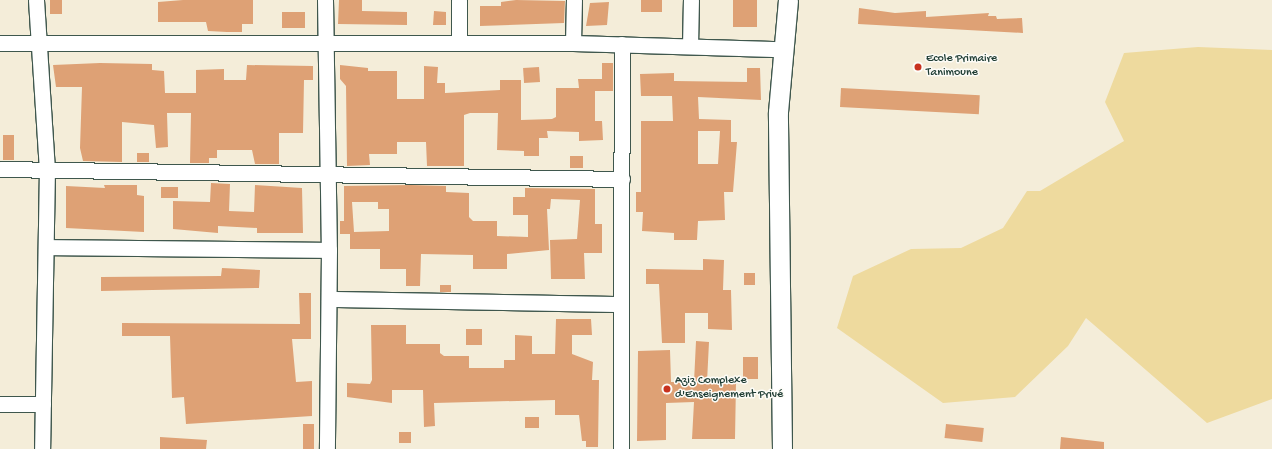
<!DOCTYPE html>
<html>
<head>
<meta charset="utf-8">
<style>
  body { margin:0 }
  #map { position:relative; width:1272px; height:449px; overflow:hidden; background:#f4edd9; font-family:"Gochi Hand",sans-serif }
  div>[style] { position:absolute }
  .sand>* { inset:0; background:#eeda9e }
  .building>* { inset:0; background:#dea175; transform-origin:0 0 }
  .roads { filter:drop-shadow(1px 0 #3f574d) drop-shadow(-1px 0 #3f574d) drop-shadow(0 1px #3f574d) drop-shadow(0 -1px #3f574d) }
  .minor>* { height:15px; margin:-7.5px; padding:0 7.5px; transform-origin:7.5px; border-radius:7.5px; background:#fff }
  .tertiary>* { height:19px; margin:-9.5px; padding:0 9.5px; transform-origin:9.5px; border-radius:9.5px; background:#fff }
  .dots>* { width:11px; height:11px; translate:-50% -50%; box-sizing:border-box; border:2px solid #fdfcf7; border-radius:50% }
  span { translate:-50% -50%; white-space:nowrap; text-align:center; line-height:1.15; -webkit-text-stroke:3px #fdfcf7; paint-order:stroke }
  .poi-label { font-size:12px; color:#1f3d34 }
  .left { translate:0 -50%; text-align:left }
</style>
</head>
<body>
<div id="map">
  <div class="sand">
    <div style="clip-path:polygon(1198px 47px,1272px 50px,1272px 399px,1207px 423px,1086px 318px,1068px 346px,1015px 397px,943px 403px,837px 328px,853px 276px,911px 249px,961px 248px,1003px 228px,1027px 191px,1040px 191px,1124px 141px,1105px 102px,1124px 53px)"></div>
  </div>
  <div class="building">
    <div style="left:50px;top:0;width:12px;height:14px"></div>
    <div style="clip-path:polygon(183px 0,253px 0,253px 24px,242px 24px,242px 32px,227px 32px,208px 31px,206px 22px,158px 22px,158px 2px)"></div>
    <div style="clip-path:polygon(339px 0,362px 0,362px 11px,407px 12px,407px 25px,338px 24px)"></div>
    <div style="clip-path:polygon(516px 0,565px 1px,564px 23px,480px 26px,480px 6px,501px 6px,501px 2px)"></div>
    <div style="left:641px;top:0;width:21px;height:12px"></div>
    <div style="left:733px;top:0;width:24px;height:27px"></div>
    <div style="clip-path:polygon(609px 2px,607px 25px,586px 26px,590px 3px)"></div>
    <div style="clip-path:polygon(859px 8px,895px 13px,926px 11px,926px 17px,989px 13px,988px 16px,996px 16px,997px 19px,1022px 18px,1023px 33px,858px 24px)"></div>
    <div style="clip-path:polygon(434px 11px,446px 12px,446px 25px,433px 25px)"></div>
    <div style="left:282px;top:12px;width:23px;height:16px"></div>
    <div style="clip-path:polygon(100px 63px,152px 64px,152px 70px,164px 71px,165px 93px,196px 93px,196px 70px,224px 69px,224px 80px,246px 80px,247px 65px,313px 66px,313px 80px,304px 80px,303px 133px,279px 133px,279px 164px,255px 164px,252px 150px,217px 150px,217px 158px,209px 158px,209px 163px,190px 163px,191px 113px,167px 113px,168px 147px,156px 148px,154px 125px,122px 122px,122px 162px,83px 161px,80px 148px,82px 87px,56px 87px,53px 65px)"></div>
    <div style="clip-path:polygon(602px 63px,613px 63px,613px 91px,595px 91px,595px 121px,602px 121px,603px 140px,579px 141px,579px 132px,547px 131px,548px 138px,539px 138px,539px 156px,524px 156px,524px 151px,497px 150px,498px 113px,470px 113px,464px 115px,464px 166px,427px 166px,426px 142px,397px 142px,397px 154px,369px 154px,370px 165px,347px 166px,346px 86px,340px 79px,340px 65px,368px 68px,368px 71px,397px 71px,397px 99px,424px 99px,424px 66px,438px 67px,437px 83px,445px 83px,445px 93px,500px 90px,500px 80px,521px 80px,521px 120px,552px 119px,556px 117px,556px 88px,579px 88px,578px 79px,602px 79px)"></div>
    <div style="left:539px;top:67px;width:15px;height:16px;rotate:86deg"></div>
    <div style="clip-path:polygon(evenodd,747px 68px,760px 68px,761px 100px,698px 97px,699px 119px,731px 120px,731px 142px,737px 142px,733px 192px,724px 192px,725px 220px,698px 221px,697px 240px,674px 240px,674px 233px,642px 231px,643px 212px,636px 212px,636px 192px,641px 192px,641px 121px,673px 121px,672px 96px,641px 96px,640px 74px,674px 73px,674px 81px,747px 82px,747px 68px,698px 131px,720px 131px,718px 164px,698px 164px,698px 131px)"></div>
    <div style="left:841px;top:88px;width:139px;height:19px;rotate:3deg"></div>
    <div style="left:3px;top:135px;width:11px;height:25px"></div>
    <div style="left:137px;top:153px;width:12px;height:9px"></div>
    <div style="left:570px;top:156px;width:13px;height:12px"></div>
    <div style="clip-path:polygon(211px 183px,230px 184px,229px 211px,254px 212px,255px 185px,302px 188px,303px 233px,257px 233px,257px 228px,218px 226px,218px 233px,173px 229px,173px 201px,210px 202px)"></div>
    <div style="clip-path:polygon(104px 185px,137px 185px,137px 195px,144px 196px,144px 232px,66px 228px,66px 186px,105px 188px)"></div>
    <div style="clip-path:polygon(evenodd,411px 185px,446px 186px,446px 192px,469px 193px,469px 217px,473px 221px,497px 221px,497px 236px,528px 237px,528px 215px,513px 215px,513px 197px,525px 197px,525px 188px,595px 189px,595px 224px,602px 224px,602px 253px,584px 253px,585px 279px,551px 279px,550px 240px,577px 239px,580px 200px,551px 199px,550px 209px,547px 209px,549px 250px,507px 254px,507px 269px,473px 269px,473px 255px,421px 254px,420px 286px,406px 286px,406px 269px,380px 269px,380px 249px,350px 249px,350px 234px,340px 234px,340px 221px,344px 221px,344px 186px,411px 185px,352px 202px,378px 202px,378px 209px,389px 209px,389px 231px,354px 232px,352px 202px)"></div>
    <div style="left:161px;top:187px;width:17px;height:11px"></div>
    <div style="clip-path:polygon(703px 259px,724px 260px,723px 290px,731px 290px,732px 330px,708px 329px,708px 313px,685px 313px,685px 343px,662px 343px,659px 284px,646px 284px,646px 269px,703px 270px)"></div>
    <div style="clip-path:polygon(222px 268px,260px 270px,259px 288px,101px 291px,101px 277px,221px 276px)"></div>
    <div style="left:744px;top:273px;width:11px;height:12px"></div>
    <div style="left:440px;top:285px;width:11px;height:7px"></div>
    <div style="clip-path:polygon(299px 293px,311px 293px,311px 339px,292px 339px,296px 382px,312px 381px,312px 416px,186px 424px,184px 397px,172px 398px,170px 336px,122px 336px,122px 323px,300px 324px)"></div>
    <div style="clip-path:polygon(556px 319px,591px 319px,592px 335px,572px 335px,572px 354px,593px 362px,592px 380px,599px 380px,598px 447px,586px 447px,586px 441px,582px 441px,579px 415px,555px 415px,555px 400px,434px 403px,435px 426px,424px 427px,423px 390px,392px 390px,392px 403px,347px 397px,347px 383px,370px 384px,372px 380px,371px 325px,406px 325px,406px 344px,440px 344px,440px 353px,444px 356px,469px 356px,469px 368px,504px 368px,504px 360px,515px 360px,515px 335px,532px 336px,532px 354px,555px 354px)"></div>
    <div style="left:466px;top:329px;width:16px;height:16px"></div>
    <div style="clip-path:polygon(696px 341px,709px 342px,707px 382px,736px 382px,735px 439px,692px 439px,694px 402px,666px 403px,666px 440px,637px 441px,638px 351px,670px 350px,671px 382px,694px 382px)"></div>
    <div style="left:743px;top:357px;width:15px;height:22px"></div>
    <div style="left:539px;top:417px;width:11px;height:14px;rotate:90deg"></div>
    <div style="left:303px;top:424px;width:11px;height:25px"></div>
    <div style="left:946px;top:424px;width:38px;height:14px;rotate:6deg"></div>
    <div style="left:399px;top:432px;width:12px;height:11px"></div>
    <div style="clip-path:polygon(160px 437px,207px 440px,206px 449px,160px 449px)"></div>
    <div style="clip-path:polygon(1061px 437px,1104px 442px,1104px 449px,1060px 449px)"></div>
  </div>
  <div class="roads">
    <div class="minor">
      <div style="left:36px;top:0;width:168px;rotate:86.3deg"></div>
      <div style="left:47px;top:168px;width:281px;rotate:91deg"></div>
      <div style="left:325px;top:0;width:250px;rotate:89.1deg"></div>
      <div style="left:329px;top:250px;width:199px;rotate:90.6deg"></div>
      <div style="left:0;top:43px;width:573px"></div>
      <div style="left:573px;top:43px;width:208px;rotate:1.7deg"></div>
      <div style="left:459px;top:43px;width:43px;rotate:-90deg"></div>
      <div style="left:573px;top:43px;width:43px;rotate:-88.7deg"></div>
      <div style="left:690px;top:46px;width:46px;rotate:-88.8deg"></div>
      <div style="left:0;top:169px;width:622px;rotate:0.92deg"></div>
      <div style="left:46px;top:247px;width:283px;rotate:0.6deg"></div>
      <div style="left:329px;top:299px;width:292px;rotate:1deg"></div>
      <div style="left:0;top:404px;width:43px"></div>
      <div style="left:621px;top:449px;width:405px;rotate:-89.9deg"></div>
    </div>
    <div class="tertiary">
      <div style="left:782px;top:449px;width:337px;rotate:-90.7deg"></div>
      <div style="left:778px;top:112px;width:112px;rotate:-84.9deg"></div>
    </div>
  </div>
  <div class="dots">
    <div style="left:918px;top:67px;background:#c8321e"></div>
    <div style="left:667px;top:389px;background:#c8321e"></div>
  </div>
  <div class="poi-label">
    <span class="left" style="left:926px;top:67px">Ecole Primaire<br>Tanimoune</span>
    <span class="left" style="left:675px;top:389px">Aziz Complexe<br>d'Enseignement Privé</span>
  </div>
</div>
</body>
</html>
